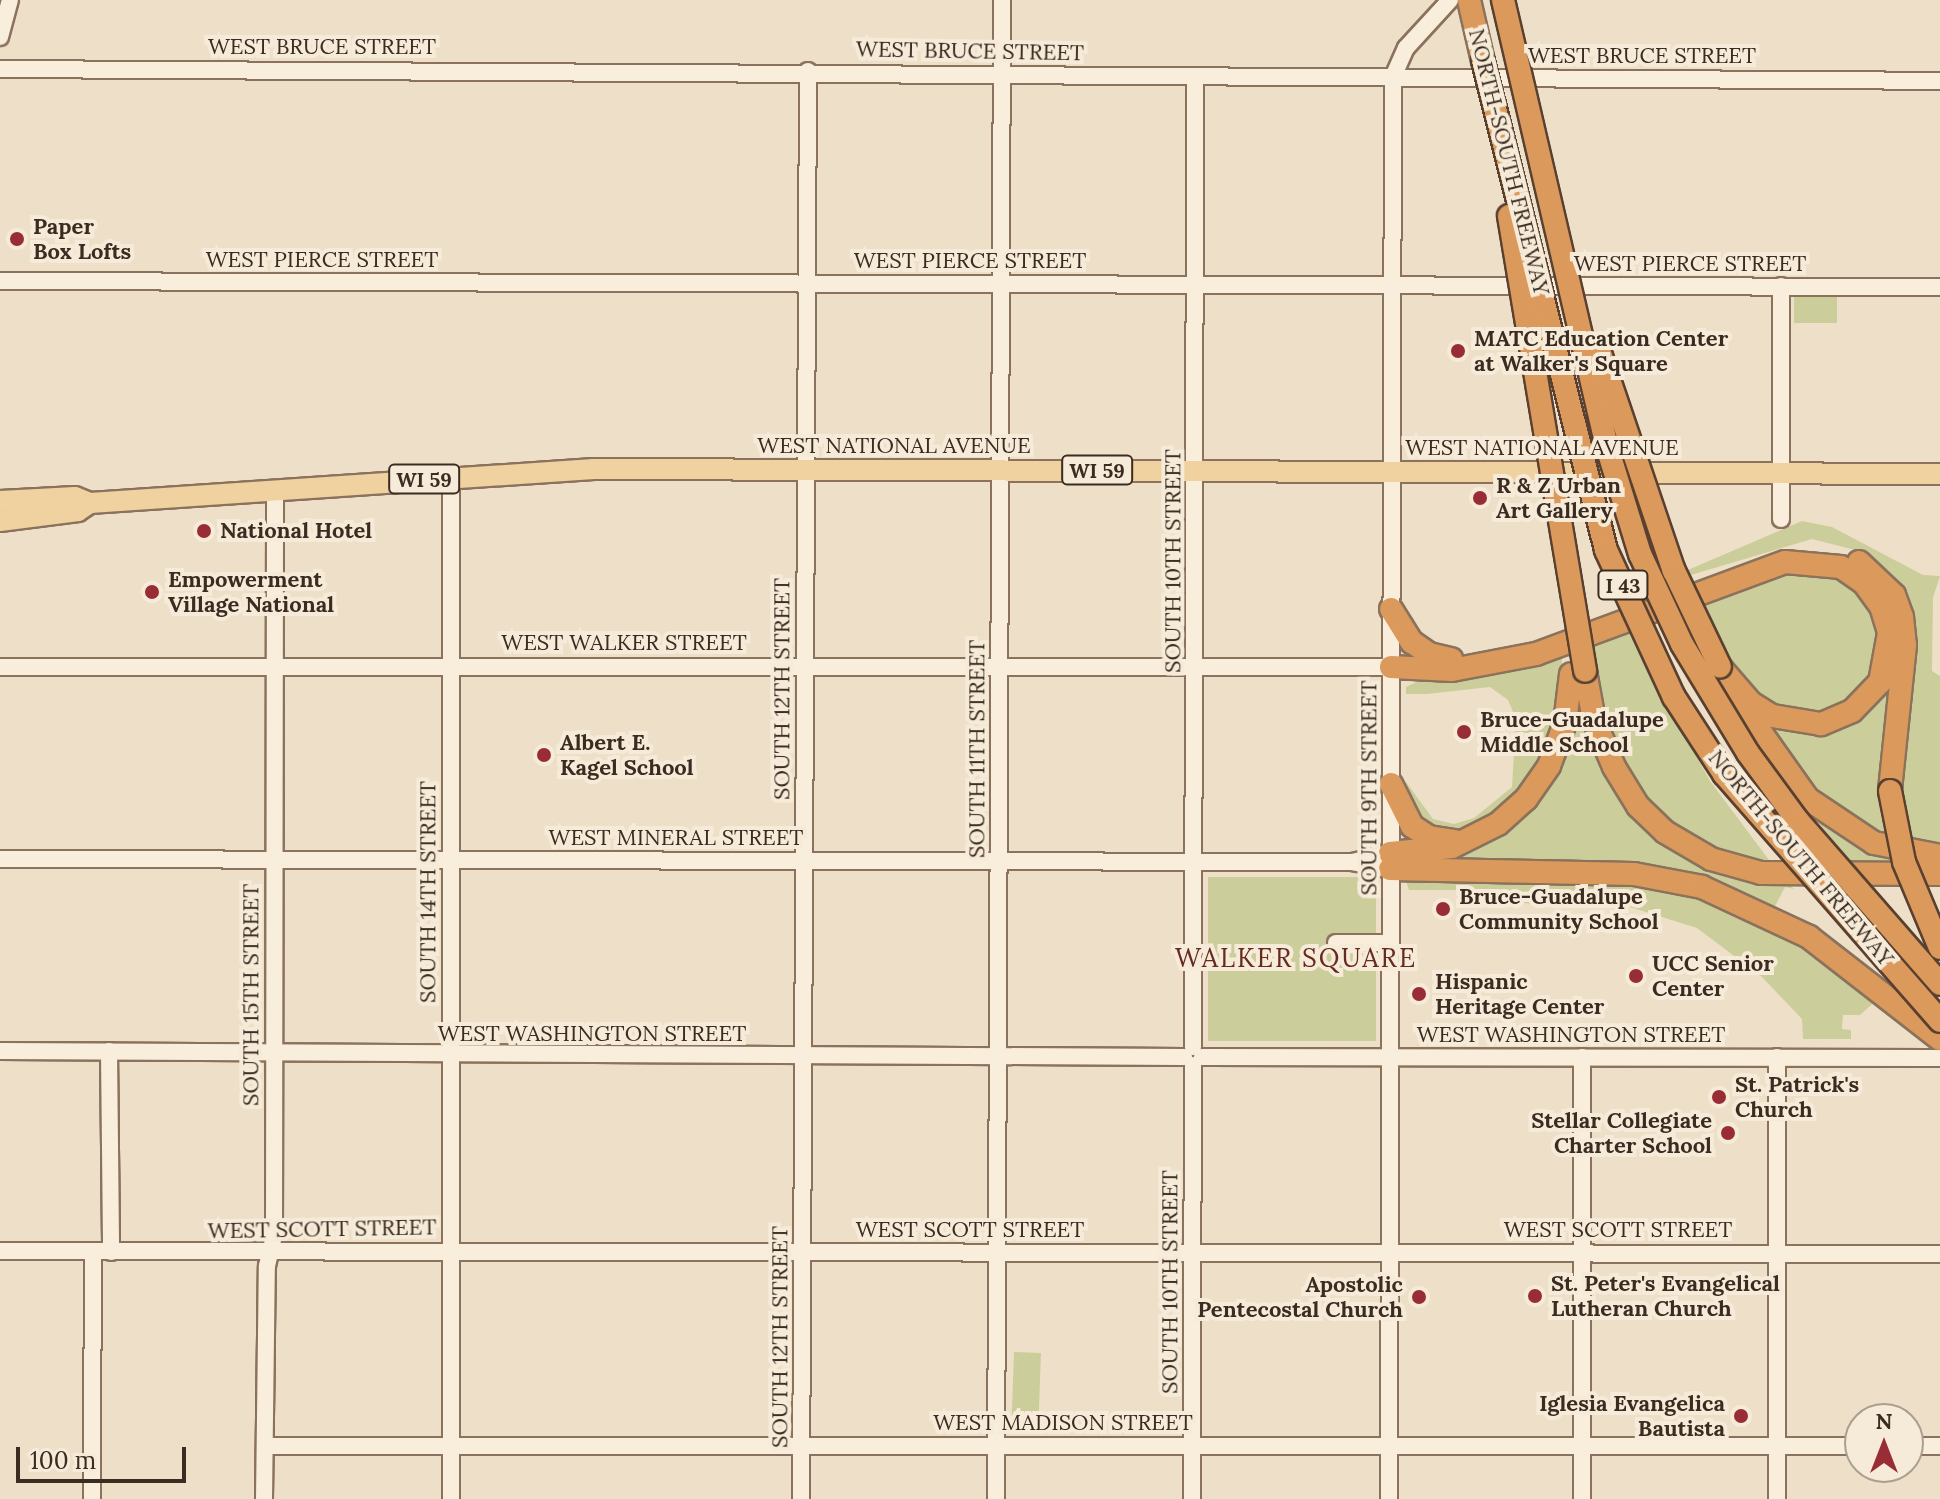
<!DOCTYPE html>
<html>
<head>
<meta charset="utf-8">
<style>
  body { margin:0 }
  #map { position:relative; width:1940px; height:1499px; overflow:hidden; background:#eee0c8; font-family:Lora,serif }
  div>[style] { position:absolute }
  .green>* { inset:0; background:#cbcd9b; transform-origin:0 0 }
  .roads { filter:drop-shadow(2px 0 #8a725d) drop-shadow(-2px 0 #8a725d) drop-shadow(0 2px #8a725d) drop-shadow(0 -2px #8a725d) }
  .minor>* { height:16px; margin:-8px; padding:0 8px; transform-origin:8px; border-radius:8px; background:#f9eedb }
  .major>* { height:20px; margin:-10px; padding:0 10px; transform-origin:10px; border-radius:10px; background:#f0d2a1 }
  .highway>* { height:22px; margin:-11px; padding:0 11px; transform-origin:11px; border-radius:11px; background:#db9a5b }
  .bridges { filter:drop-shadow(2px 0 #594031) drop-shadow(-2px 0 #594031) drop-shadow(0 2px #594031) drop-shadow(0 -2px #594031) }
  .highway-bridge>* { height:22px; margin:-11px; padding:0 11px; transform-origin:11px; border-radius:11px; background:#db9a5b }
  .dots>* { width:22px; height:22px; translate:-50% -50%; box-sizing:border-box; border:4px solid #f6ebd8; border-radius:50% }
  span { translate:-50% -50%; white-space:nowrap; text-align:center; line-height:1.15; -webkit-text-stroke:8px #f6ebd8; paint-order:stroke }
  .shield-label span { padding:2px 6px; background:#f6ebd8; border:2px solid; border-radius:6px; -webkit-text-stroke-width:0 }
  .shield-label { font-size:20px; color:#3b2b20; font-weight:700 }
  .street-label { font-size:22px; color:#3b2b20 }
  .poi-label { font-size:22px; color:#3b2b20; font-weight:700 }
  .left { translate:0 -50%; text-align:left }
  .right { translate:-100% -50%; text-align:right }
  .quarter-label { font-size:26px; color:#672a20; letter-spacing:2px }
  .north { position:absolute; left:1844px; top:1403px; width:80px; height:80px; box-sizing:border-box; background:#f6ebd8; border:2px solid #ab9e8e; border-radius:50%; rotate:0deg; font-size:22px; font-weight:700; line-height:32px; text-align:center; color:#3b2b20 }
  .north::after { content:''; display:block; margin:auto; width:28px; height:36px; background:#992d36; clip-path:polygon(50% 0,100% 100%,50% 72%,0 100%) }
  .scale { position:absolute; left:16px; top:1447px; width:170px; height:36px; box-sizing:border-box; border:4px solid #3b2b20; border-top:0; padding-left:10px; font-size:24px; line-height:28px; white-space:nowrap; color:#3b2b20; -webkit-text-stroke:6px #f6ebd8; paint-order:stroke }
</style>
</head>
<body>
<div id="map">
  <div class="green">
    <div style="left:1837px;top:292px;width:31px;height:43px;rotate:90deg"></div>
    <div style="clip-path:polygon(1802px 521px,1832px 527px,1923px 575px,1940px 576px,1933px 598px,1932px 671px,1940px 676px,1940px 849px,1905px 843px,1898px 808px,1907px 668px,1875px 564px,1855px 550px,1812px 539px,1684px 577px,1683px 572px)"></div>
    <div style="clip-path:polygon(1811px 551px,1841px 558px,1868px 575px,1893px 615px,1897px 648px,1882px 793px,1889px 839px,1838px 814px,1811px 793px,1744px 705px,1764px 718px,1799px 729px,1832px 725px,1866px 706px,1885px 681px,1894px 651px,1888px 609px,1873px 584px,1850px 565px,1805px 554px,1696px 589px,1694px 585px,1779px 555px)"></div>
    <div style="clip-path:polygon(1773px 572px,1849px 579px,1881px 626px,1872px 681px,1830px 715px,1790px 717px,1742px 685px,1694px 600px)"></div>
    <div style="clip-path:polygon(1625px 625px,1710px 781px,1772px 864px,1714px 853px,1644px 805px,1607px 741px,1586px 639px)"></div>
    <div style="clip-path:polygon(1563px 647px,1559px 709px,1547px 751px,1507px 809px,1461px 835px,1426px 830px,1408px 800px,1406px 782px,1433px 819px,1454px 824px,1474px 818px,1512px 787px,1516px 719px,1508px 700px,1490px 687px,1427px 694px,1406px 694px,1406px 687px,1425px 678px)"></div>
    <div style="clip-path:polygon(1576px 679px,1639px 817px,1786px 881px,1794px 889px,1785px 887px,1772px 912px,1694px 882px,1425px 862px,1526px 807px)"></div>
    <div style="clip-path:polygon(1788px 786px,1928px 863px,1854px 866px)"></div>
    <div style="left:1208px;top:877px;width:168px;height:164px"></div>
    <div style="clip-path:polygon(1592px 877px,1692px 892px,1800px 942px,1878px 999px,1860px 1015px,1843px 1015px,1842px 1029px,1851px 1030px,1851px 1039px,1803px 1039px,1802px 1019px,1762px 977px,1697px 928px,1582px 892px,1570px 904px,1504px 903px,1488px 900px,1488px 893px,1480px 890px,1409px 890px,1406px 881px)"></div>
    <div style="left:1014px;top:1352px;width:27px;height:71px;rotate:2deg"></div>
  </div>
  <div class="roads">
    <div class="minor">
      <div style="left:0;top:37px;width:38px;rotate:-75deg"></div>
      <div style="left:0;top:69px;width:1940px;rotate:0.35deg"></div>
      <div style="left:0;top:281px;width:1940px;rotate:0.18deg"></div>
      <div style="left:1781px;top:286px;width:233px;rotate:90deg"></div>
      <div style="left:0;top:667px;width:1391px"></div>
      <div style="left:0;top:859px;width:1352px;rotate:0.13deg"></div>
      <div style="left:1352px;top:862px;width:39px;rotate:10deg"></div>
      <div style="left:1352px;top:862px;width:39px;rotate:-13deg"></div>
      <div style="left:1336px;top:943px;width:54px"></div>
      <div style="left:1193px;top:1047px;width:971px;rotate:-89.88deg"></div>
      <div style="left:0;top:1051px;width:1184px;rotate:0.29deg"></div>
      <div style="left:109px;top:1051px;width:201px;rotate:89.4deg"></div>
      <div style="left:1202px;top:1057px;width:738px;rotate:0.08deg"></div>
      <div style="left:1582px;top:1057px;width:442px;rotate:90deg"></div>
      <div style="left:0;top:1251px;width:1940px;rotate:0.09deg"></div>
      <div style="left:265px;top:1446px;width:1595px"></div>
      <div style="left:1908px;top:1446px;width:32px"></div>
      <div style="left:92px;top:1499px;width:247px;rotate:-89.8deg"></div>
      <div style="left:264px;top:1499px;width:233px;rotate:-89.3deg"></div>
      <div style="left:267px;top:1266px;width:32px;rotate:-77deg"></div>
      <div style="left:274px;top:1235px;width:745px;rotate:-89.92deg"></div>
      <div style="left:451px;top:1499px;width:1022px;rotate:-90deg"></div>
      <div style="left:801px;top:1499px;width:1428px;rotate:-89.72deg"></div>
      <div style="left:996px;top:1499px;width:1499px;rotate:-89.77deg"></div>
      <div style="left:1192px;top:1499px;width:434px;rotate:-89.9deg"></div>
      <div style="left:1389px;top:1499px;width:1422px;rotate:-89.84deg"></div>
      <div style="left:1393px;top:77px;width:32px;rotate:-66deg"></div>
      <div style="left:1406px;top:48px;width:65px;rotate:-47.5deg"></div>
      <div style="left:1777px;top:1499px;width:442px;rotate:-90deg"></div>
    </div>
    <div class="major">
      <div style="left:0;top:501px;width:75px;rotate:-3.1deg"></div>
      <div style="left:75px;top:497px;width:16px;rotate:22deg"></div>
      <div style="left:90px;top:503px;width:505px;rotate:-3.86deg"></div>
      <div style="left:594px;top:469px;width:1346px;rotate:0.21deg"></div>
      <div style="left:0;top:521px;width:79px;rotate:-7.3deg"></div>
      <div style="left:78px;top:511px;width:14px;rotate:-34deg"></div>
    </div>
    <div class="highway">
      <div style="left:1469px;top:0;width:63px;rotate:77.1deg"></div>
      <div style="left:1859px;top:562px;width:48px;rotate:43.3deg"></div>
      <div style="left:1894px;top:595px;width:23px;rotate:70deg"></div>
      <div style="left:1902px;top:617px;width:28px;rotate:84deg"></div>
      <div style="left:1905px;top:645px;width:147px;rotate:95.9deg"></div>
      <div style="left:1391px;top:609px;width:39px;rotate:58deg"></div>
      <div style="left:1412px;top:642px;width:21px;rotate:35deg"></div>
      <div style="left:1429px;top:654px;width:23px;rotate:13deg"></div>
      <div style="left:1391px;top:667px;width:61px;rotate:2.8deg"></div>
      <div style="left:1452px;top:670px;width:86px;rotate:-10.8deg"></div>
      <div style="left:1536px;top:654px;width:265px;rotate:-20.3deg"></div>
      <div style="left:1785px;top:562px;width:56px;rotate:5.1deg"></div>
      <div style="left:1841px;top:567px;width:28px;rotate:35deg"></div>
      <div style="left:1864px;top:583px;width:29px;rotate:54deg"></div>
      <div style="left:1881px;top:606px;width:28px;rotate:73deg"></div>
      <div style="left:1889px;top:633px;width:50px;rotate:100.4deg"></div>
      <div style="left:1880px;top:682px;width:40px;rotate:134deg"></div>
      <div style="left:1852px;top:711px;width:34px;rotate:157deg"></div>
      <div style="left:1821px;top:724px;width:50px;rotate:-170.7deg"></div>
      <div style="left:1772px;top:716px;width:26px;rotate:-148deg"></div>
      <div style="left:1750px;top:702px;width:46px;rotate:-130.6deg"></div>
      <div style="left:1585px;top:671px;width:50px;rotate:79.6deg"></div>
      <div style="left:1594px;top:720px;width:51px;rotate:66.9deg"></div>
      <div style="left:1614px;top:767px;width:46px;rotate:58.4deg"></div>
      <div style="left:1638px;top:806px;width:37px;rotate:44deg"></div>
      <div style="left:1665px;top:832px;width:53px;rotate:30.4deg"></div>
      <div style="left:1711px;top:859px;width:52px;rotate:15.6deg"></div>
      <div style="left:1761px;top:873px;width:179px;rotate:0.3deg"></div>
      <div style="left:1735px;top:696px;width:126px;rotate:54.7deg"></div>
      <div style="left:1808px;top:799px;width:79px;rotate:33.7deg"></div>
      <div style="left:1874px;top:843px;width:67px;rotate:11.1deg"></div>
      <div style="left:1391px;top:784px;width:47px;rotate:63.4deg"></div>
      <div style="left:1412px;top:826px;width:20px;rotate:33deg"></div>
      <div style="left:1429px;top:837px;width:26px;rotate:9deg"></div>
      <div style="left:1390px;top:853px;width:62px;rotate:-5.5deg"></div>
      <div style="left:1452px;top:847px;width:51px;rotate:-26.6deg"></div>
      <div style="left:1498px;top:824px;width:38px;rotate:-42deg"></div>
      <div style="left:1526px;top:799px;width:40px;rotate:-55.1deg"></div>
      <div style="left:1549px;top:766px;width:46px;rotate:-69.6deg"></div>
      <div style="left:1565px;top:723px;width:49px;rotate:-83deg"></div>
      <div style="left:1390px;top:869px;width:244px;rotate:1.2deg"></div>
      <div style="left:1634px;top:874px;width:69px;rotate:10.8deg"></div>
      <div style="left:1702px;top:887px;width:118px;rotate:25deg"></div>
      <div style="left:1809px;top:937px;width:166px;rotate:37.9deg"></div>
    </div>
  </div>
  <div class="bridges">
    <div class="highway-bridge">
      <div style="left:1503px;top:0;width:462px;rotate:76.9deg"></div>
      <div style="left:1608px;top:450px;width:109px;rotate:72.9deg"></div>
      <div style="left:1640px;top:554px;width:99px;rotate:65deg"></div>
      <div style="left:1682px;top:644px;width:127px;rotate:58.8deg"></div>
      <div style="left:1748px;top:753px;width:84px;rotate:53.7deg"></div>
      <div style="left:1798px;top:821px;width:216px;rotate:48.9deg"></div>
      <div style="left:1483px;top:61px;width:504px;rotate:75.88deg"></div>
      <div style="left:1606px;top:550px;width:162px;rotate:65.2deg"></div>
      <div style="left:1674px;top:697px;width:92px;rotate:57deg"></div>
      <div style="left:1724px;top:774px;width:328px;rotate:48.8deg"></div>
      <div style="left:1509px;top:216px;width:461px;rotate:80.5deg"></div>
      <div style="left:1599px;top:350px;width:233px;rotate:71.3deg"></div>
      <div style="left:1674px;top:571px;width:106px;rotate:64.4deg"></div>
      <div style="left:1890px;top:791px;width:72px;rotate:78.8deg"></div>
      <div style="left:1904px;top:862px;width:93px;rotate:67.3deg"></div>
    </div>
  </div>
  <div class="dots">
    <div style="left:17px;top:239px;background:#992d36"></div>
    <div style="left:1458px;top:351px;background:#992d36"></div>
    <div style="left:1480px;top:498px;background:#992d36"></div>
    <div style="left:204px;top:531px;background:#992d36"></div>
    <div style="left:152px;top:592px;background:#992d36"></div>
    <div style="left:1464px;top:732px;background:#992d36"></div>
    <div style="left:544px;top:755px;background:#992d36"></div>
    <div style="left:1443px;top:909px;background:#992d36"></div>
    <div style="left:1636px;top:976px;background:#992d36"></div>
    <div style="left:1419px;top:994px;background:#992d36"></div>
    <div style="left:1719px;top:1097px;background:#992d36"></div>
    <div style="left:1728px;top:1133px;background:#992d36"></div>
    <div style="left:1535px;top:1296px;background:#992d36"></div>
    <div style="left:1419px;top:1297px;background:#992d36"></div>
    <div style="left:1741px;top:1416px;background:#992d36"></div>
  </div>
  <div class="shield-label">
    <span style="left:1097px;top:470px">WI 59</span>
    <span style="left:424px;top:479px">WI 59</span>
    <span style="left:1623px;top:585px">I 43</span>
  </div>
  <div class="street-label">
    <span style="left:322px;top:47px">WEST BRUCE STREET</span>
    <span style="left:970px;top:51px;rotate:1deg">WEST BRUCE STREET</span>
    <span style="left:1642px;top:56px">WEST BRUCE STREET</span>
    <span style="left:1509px;top:162px;rotate:76deg">NORTH-SOUTH FREEWAY</span>
    <span style="left:322px;top:260px">WEST PIERCE STREET</span>
    <span style="left:970px;top:261px">WEST PIERCE STREET</span>
    <span style="left:1690px;top:264px">WEST PIERCE STREET</span>
    <span style="left:894px;top:446px">WEST NATIONAL AVENUE</span>
    <span style="left:1542px;top:448px">WEST NATIONAL AVENUE</span>
    <span style="left:1173px;top:561px;rotate:-90deg">SOUTH 10TH STREET</span>
    <span style="left:624px;top:643px">WEST WALKER STREET</span>
    <span style="left:782px;top:689px;rotate:-90deg">SOUTH 12TH STREET</span>
    <span style="left:977px;top:749px;rotate:-90deg">SOUTH 11TH STREET</span>
    <span style="left:1369px;top:788px;rotate:-90deg">SOUTH 9TH STREET</span>
    <span style="left:676px;top:838px">WEST MINERAL STREET</span>
    <span style="left:1801px;top:858px;rotate:50deg">NORTH-SOUTH FREEWAY</span>
    <span style="left:428px;top:892px;rotate:-90deg">SOUTH 14TH STREET</span>
    <span style="left:251px;top:995px;rotate:-90deg">SOUTH 15TH STREET</span>
    <span style="left:592px;top:1034px">WEST WASHINGTON STREET</span>
    <span style="left:1571px;top:1035px">WEST WASHINGTON STREET</span>
    <span style="left:322px;top:1229px;rotate:-1deg">WEST SCOTT STREET</span>
    <span style="left:970px;top:1230px">WEST SCOTT STREET</span>
    <span style="left:1618px;top:1230px">WEST SCOTT STREET</span>
    <span style="left:1170px;top:1282px;rotate:-90deg">SOUTH 10TH STREET</span>
    <span style="left:780px;top:1337px;rotate:-90deg">SOUTH 12TH STREET</span>
    <span style="left:1063px;top:1423px">WEST MADISON STREET</span>
  </div>
  <div class="poi-label">
    <span class="left" style="left:33px;top:239px">Paper<br>Box Lofts</span>
    <span class="left" style="left:1474px;top:351px">MATC Education Center<br>at Walker's Square</span>
    <span class="left" style="left:1496px;top:498px">R &amp; Z Urban<br>Art Gallery</span>
    <span class="left" style="left:220px;top:531px">National Hotel</span>
    <span class="left" style="left:168px;top:592px">Empowerment<br>Village National</span>
    <span class="left" style="left:1480px;top:732px">Bruce-Guadalupe<br>Middle School</span>
    <span class="left" style="left:560px;top:755px">Albert E.<br>Kagel School</span>
    <span class="left" style="left:1459px;top:909px">Bruce-Guadalupe<br>Community School</span>
    <span class="left" style="left:1652px;top:976px">UCC Senior<br>Center</span>
    <span class="left" style="left:1435px;top:994px">Hispanic<br>Heritage Center</span>
    <span class="left" style="left:1735px;top:1097px">St. Patrick's<br>Church</span>
    <span class="right" style="left:1712px;top:1133px">Stellar Collegiate<br>Charter School</span>
    <span class="left" style="left:1551px;top:1296px">St. Peter's Evangelical<br>Lutheran Church</span>
    <span class="right" style="left:1403px;top:1297px">Apostolic<br>Pentecostal Church</span>
    <span class="right" style="left:1725px;top:1416px">Iglesia Evangelica<br>Bautista</span>
  </div>
  <div class="quarter-label">
    <span style="left:1296px;top:958px">WALKER SQUARE</span>
  </div>
  <div class="north">N</div>
  <div class="scale">100 m</div>
</div>
</body>
</html>
